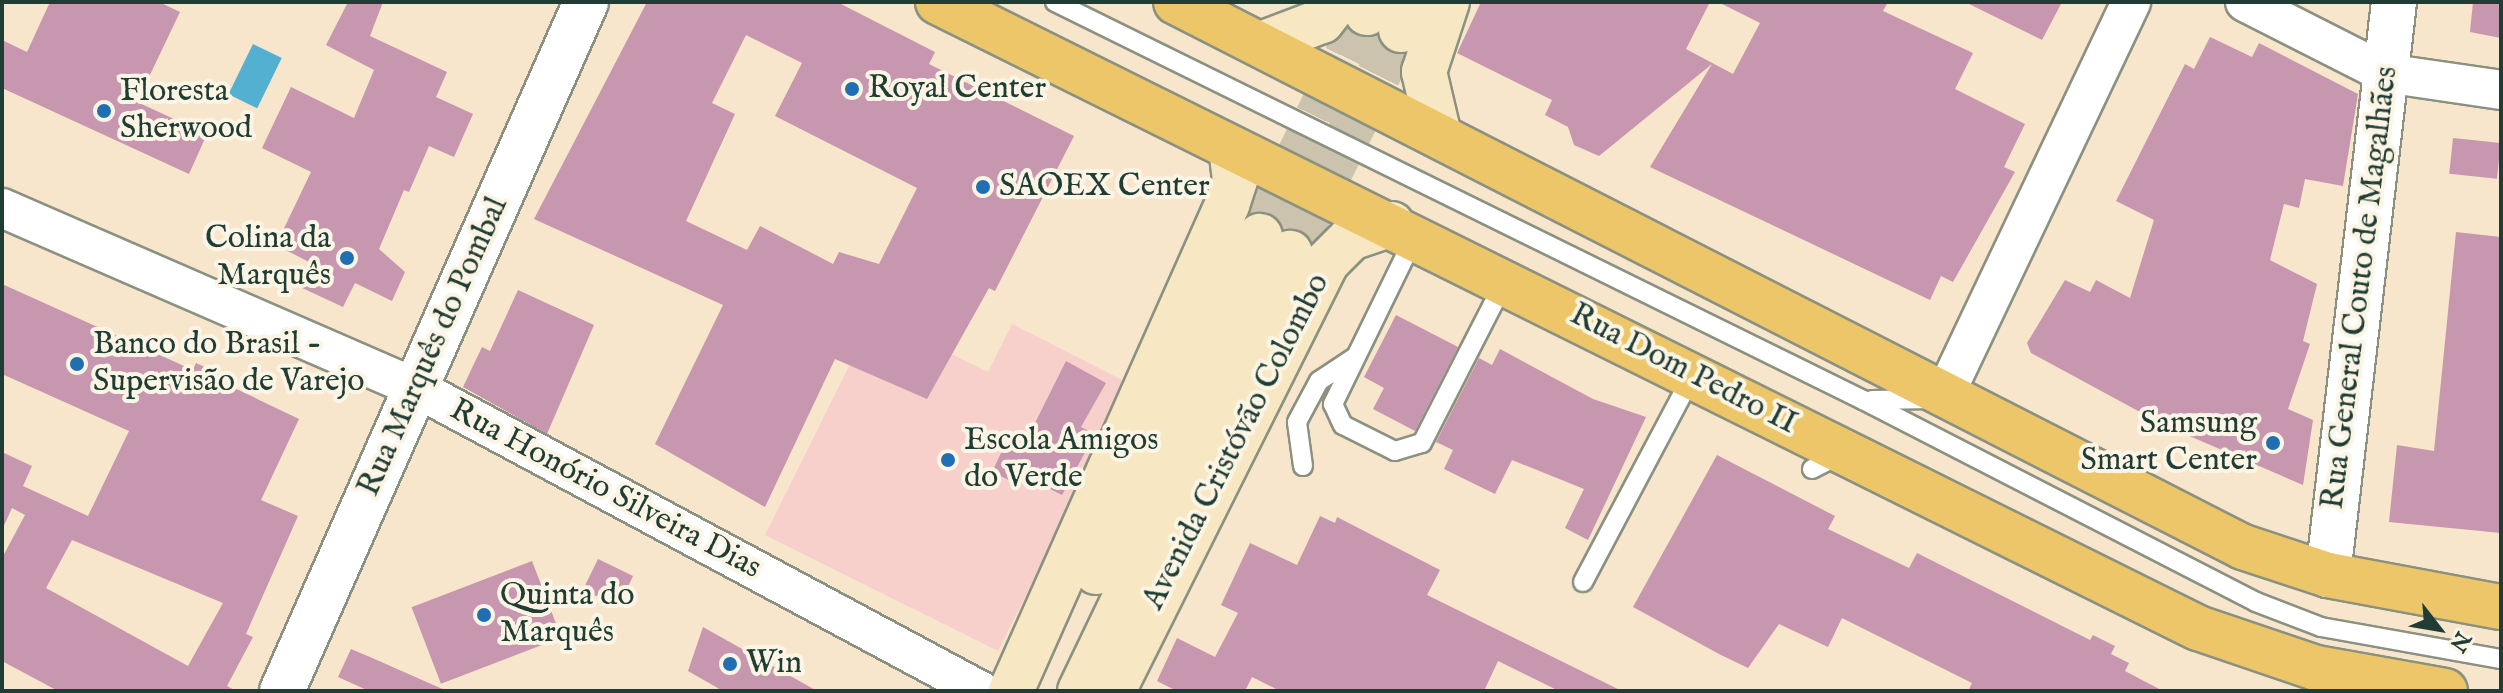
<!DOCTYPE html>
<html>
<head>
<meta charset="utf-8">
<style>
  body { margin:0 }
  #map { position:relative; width:2503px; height:693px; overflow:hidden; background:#f7e5cc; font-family:"IM FELL English",serif }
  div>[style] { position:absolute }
  .built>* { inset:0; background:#f7d0cc }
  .water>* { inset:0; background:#53b0d1; transform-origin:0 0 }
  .building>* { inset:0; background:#c697af; transform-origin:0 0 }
  .secondary-tunnel>* { height:44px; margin-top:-22px; transform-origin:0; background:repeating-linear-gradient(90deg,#ccc3ae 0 44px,transparent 0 66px) }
  .roads { filter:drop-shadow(2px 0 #8b9180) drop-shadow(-2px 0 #8b9180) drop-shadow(0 2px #8b9180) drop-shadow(0 -2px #8b9180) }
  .service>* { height:18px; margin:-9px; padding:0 9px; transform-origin:9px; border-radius:9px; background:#fff }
  .minor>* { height:38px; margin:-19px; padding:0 19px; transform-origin:19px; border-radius:19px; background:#fff }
  .tertiary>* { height:44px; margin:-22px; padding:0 22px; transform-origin:22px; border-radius:22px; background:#fff }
  .secondary>* { height:44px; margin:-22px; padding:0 22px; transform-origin:22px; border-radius:22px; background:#f7e8c3 }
  .primary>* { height:44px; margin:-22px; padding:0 22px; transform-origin:22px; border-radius:22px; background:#ecc669 }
  .dots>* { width:22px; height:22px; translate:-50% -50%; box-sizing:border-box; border:4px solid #fcf5e5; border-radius:50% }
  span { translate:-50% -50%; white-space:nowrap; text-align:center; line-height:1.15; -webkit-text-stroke:8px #fcf5e5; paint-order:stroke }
  .poi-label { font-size:32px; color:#1f3d34 }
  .left { translate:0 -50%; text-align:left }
  .right { translate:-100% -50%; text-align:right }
  .street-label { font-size:32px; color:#1f3d34 }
  .frame { position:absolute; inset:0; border:4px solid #1f3d34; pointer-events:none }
  .north { position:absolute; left:2399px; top:589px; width:80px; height:80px; -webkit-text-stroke:6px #fcf5e5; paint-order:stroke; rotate:121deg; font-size:22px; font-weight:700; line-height:32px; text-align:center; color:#1f3d34 }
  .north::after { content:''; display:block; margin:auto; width:28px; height:36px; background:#1f3d34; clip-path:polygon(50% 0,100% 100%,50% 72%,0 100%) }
</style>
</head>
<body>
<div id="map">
  <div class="built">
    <div style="clip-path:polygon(874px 316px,988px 372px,1012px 324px,1132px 385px,998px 651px,765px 535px)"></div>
  </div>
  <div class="water">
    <div style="left:253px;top:44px;width:32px;height:56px;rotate:26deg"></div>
  </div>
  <div class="building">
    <div style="clip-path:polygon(50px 2px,159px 2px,180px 12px,137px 102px,207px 134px,189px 174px,2px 88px,2px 40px,27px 52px)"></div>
    <div style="clip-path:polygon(348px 2px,383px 2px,370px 36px,447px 72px,436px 97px,473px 114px,454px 157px,429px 146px,409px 192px,404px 190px,379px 249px,405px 272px,392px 301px,355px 283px,343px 307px,298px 286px,309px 262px,276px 245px,311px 172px,262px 148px,291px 87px,354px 118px,374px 70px,326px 45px)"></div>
    <div style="clip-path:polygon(evenodd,647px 2px,837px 2px,935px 52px,929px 64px,1074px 136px,995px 291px,989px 288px,927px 399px,835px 359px,765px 507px,655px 444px,723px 305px,534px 219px,647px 2px,746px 35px,802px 63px,775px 116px,917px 188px,879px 264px,839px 252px,833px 264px,760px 226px,747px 250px,686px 221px,735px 114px,712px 103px,746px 35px)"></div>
    <div style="clip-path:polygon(1481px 2px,1710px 2px,1686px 49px,1733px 74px,1760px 23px,1718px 2px,1888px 2px,1883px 11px,1973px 53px,1955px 89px,2025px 124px,2004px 167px,2015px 172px,1953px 282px,1941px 276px,1930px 300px,1650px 167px,1712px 64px,1599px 156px,1574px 145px,1568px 127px,1545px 115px,1552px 100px,1457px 53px)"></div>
    <div style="clip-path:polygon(1965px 2px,2062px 2px,2042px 40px)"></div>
    <div style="clip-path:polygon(2473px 2px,2501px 2px,2501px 38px,2470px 32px)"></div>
    <div style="clip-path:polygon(2210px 37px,2252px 57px,2259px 43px,2358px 94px,2343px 186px,2305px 179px,2299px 208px,2284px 204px,2270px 260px,2317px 284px,2303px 341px,2310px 344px,2288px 409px,2313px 420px,2303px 485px,2164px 425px,2031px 353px,2027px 343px,2065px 280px,2090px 292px,2096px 280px,2130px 298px,2154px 220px,2116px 201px,2185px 64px,2194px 69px)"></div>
    <div style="left:2453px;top:138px;width:48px;height:36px;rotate:6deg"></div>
    <div style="clip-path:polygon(2456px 232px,2501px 237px,2501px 533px,2389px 522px,2397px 445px,2434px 451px)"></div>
    <div style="clip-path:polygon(evenodd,2px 284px,193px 370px,196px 363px,227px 377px,224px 383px,299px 419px,261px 500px,298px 516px,246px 634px,253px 637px,227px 686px,236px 691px,58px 691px,2px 661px,2px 558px,25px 515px,12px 508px,2px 530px,2px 452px,32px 466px,23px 486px,88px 516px,129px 431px,2px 374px,2px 284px,72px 540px,223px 603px,188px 666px,46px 588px,72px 540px)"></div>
    <div style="clip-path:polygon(518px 290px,594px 325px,547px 434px,463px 387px,482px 347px,490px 351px)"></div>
    <div style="clip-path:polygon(1396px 315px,1458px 347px,1415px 431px,1373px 409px,1384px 388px,1364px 377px)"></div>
    <div style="clip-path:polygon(1500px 349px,1593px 399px,1646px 417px,1588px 540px,1565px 528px,1584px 489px,1512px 460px,1495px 494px,1444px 469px,1453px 450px,1436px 442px,1479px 358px,1492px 365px)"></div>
    <div style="clip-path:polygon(1066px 361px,1106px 383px,1081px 427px,1095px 434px,1062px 495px,1024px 476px,1019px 485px,992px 472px,1010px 434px,1028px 437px)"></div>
    <div style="clip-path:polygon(1717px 455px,1835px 516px,1828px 529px,1909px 568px,1917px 553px,2090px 640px,2093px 635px,2115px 646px,2111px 654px,2129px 663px,2125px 671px,2163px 691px,1968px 691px,1972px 683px,1842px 618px,1828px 647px,1779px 624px,1748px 668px,1719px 654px,1633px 607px)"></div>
    <div style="clip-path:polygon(1320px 516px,1335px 523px,1337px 517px,1440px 570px,1427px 595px,1622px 691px,1559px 691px,1498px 661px,1484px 691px,1280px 691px,1252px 677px,1245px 691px,1177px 691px,1157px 681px,1177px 638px,1215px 657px,1238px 613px,1221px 605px,1250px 543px,1297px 565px)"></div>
    <div style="left:598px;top:559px;width:39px;height:34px;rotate:26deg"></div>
    <div style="left:532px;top:561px;width:82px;height:129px;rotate:69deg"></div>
    <div style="clip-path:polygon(703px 627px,817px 691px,723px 691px,688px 671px)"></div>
    <div style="clip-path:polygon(351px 649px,370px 657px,447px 691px,369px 691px,338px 677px)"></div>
  </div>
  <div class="secondary-tunnel">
    <div style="left:1260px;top:236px;width:247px;rotate:-64.4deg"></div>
    <div style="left:1290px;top:253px;width:249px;rotate:-63.5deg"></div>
  </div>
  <div class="roads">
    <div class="service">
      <div style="left:1055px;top:2px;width:901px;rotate:26.22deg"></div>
      <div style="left:1863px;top:400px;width:442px;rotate:27.2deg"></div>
      <div style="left:2256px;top:602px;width:70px;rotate:21deg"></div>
      <div style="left:2321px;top:627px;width:183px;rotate:10.1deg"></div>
      <div style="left:1414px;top:238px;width:185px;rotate:116deg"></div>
      <div style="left:1333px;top:404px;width:23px;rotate:65deg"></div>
      <div style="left:1343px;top:425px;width:58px;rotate:26.6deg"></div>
      <div style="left:1395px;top:451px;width:28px;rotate:-17deg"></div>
      <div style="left:1422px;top:443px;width:182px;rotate:-62.9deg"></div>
      <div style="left:1872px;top:400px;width:61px;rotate:-0.9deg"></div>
      <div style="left:1303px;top:466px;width:44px;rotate:-97.8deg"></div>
      <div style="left:1297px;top:422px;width:47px;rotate:-61.8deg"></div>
      <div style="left:1319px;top:381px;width:43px;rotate:-33.7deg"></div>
      <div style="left:1812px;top:469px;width:34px;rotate:-27deg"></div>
      <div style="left:1583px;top:582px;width:233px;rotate:-62.1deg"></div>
    </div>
    <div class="minor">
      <div style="left:2245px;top:2px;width:157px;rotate:26.9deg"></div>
      <div style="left:2385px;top:73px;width:117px;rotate:8.3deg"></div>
      <div style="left:2px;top:208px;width:451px;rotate:23.5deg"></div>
      <div style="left:416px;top:388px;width:641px;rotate:28.2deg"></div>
      <div style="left:1946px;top:392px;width:432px;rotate:-64.6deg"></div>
    </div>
    <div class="tertiary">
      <div style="left:2328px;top:575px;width:577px;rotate:-83.43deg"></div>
      <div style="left:282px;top:691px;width:753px;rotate:-66.19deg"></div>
    </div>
    <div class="secondary">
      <div style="left:1367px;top:13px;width:13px;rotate:-61deg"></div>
      <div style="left:1401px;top:30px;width:31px;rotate:-65deg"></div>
      <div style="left:1261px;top:44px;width:65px;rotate:-20.7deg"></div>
      <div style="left:1322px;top:21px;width:24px;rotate:-52deg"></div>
      <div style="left:1438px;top:131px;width:61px;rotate:-103.3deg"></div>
      <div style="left:1424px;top:72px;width:74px;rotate:-71.8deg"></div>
      <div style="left:1096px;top:572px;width:374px;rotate:-64deg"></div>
      <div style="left:1011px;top:691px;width:532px;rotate:-66.04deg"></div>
      <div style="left:1227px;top:205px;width:26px;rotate:-72deg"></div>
      <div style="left:1235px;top:180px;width:32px;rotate:-97deg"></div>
      <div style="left:1080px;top:691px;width:486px;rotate:-64.4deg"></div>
      <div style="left:1113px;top:691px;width:478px;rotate:-63.5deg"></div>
      <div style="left:1326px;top:263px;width:35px;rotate:-45deg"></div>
      <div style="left:1351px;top:238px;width:43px;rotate:-18.9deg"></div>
    </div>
    <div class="primary">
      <div style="left:938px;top:2px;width:1407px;rotate:26.42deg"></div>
      <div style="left:2198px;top:628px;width:125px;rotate:18.7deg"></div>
      <div style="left:2316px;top:668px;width:131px;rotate:10.1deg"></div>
      <div style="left:1176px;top:2px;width:1198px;rotate:27.06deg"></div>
      <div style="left:2243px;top:547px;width:89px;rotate:18.2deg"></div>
      <div style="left:2328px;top:575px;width:176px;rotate:10.5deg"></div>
    </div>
  </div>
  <div class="dots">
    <div style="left:852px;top:89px;background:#1f6fb2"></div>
    <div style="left:104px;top:111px;background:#1f6fb2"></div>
    <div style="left:983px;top:187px;background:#1f6fb2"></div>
    <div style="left:347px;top:258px;background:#1f6fb2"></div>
    <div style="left:77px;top:364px;background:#1f6fb2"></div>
    <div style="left:2273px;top:443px;background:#1f6fb2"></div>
    <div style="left:948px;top:460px;background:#1f6fb2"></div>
    <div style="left:484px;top:615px;background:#1f6fb2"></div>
    <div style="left:730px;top:664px;background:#1f6fb2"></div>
  </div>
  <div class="poi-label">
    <span class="left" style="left:868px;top:89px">Royal Center</span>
    <span class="left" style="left:120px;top:111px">Floresta<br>Sherwood</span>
    <span class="left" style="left:999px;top:187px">SAOEX Center</span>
    <span class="right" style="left:331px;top:258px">Colina da<br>Marquês</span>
    <span class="left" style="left:93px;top:364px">Banco do Brasil -<br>Supervisão de Varejo</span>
    <span class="right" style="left:2257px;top:443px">Samsung<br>Smart Center</span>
    <span class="left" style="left:964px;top:460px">Escola Amigos<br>do Verde</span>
    <span class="left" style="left:500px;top:615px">Quinta do<br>Marquês</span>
    <span class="left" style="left:746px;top:664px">Win</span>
  </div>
  <div class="street-label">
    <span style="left:2361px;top:288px;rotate:-83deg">Rua General Couto de Magalhães</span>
    <span style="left:434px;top:347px;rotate:-66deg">Rua Marquês do Pombal</span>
    <span style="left:1683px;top:370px;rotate:27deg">Rua Dom Pedro II</span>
    <span style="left:1237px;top:442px;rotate:-63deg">Avenida Cristóvão Colombo</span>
    <span style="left:605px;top:490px;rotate:28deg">Rua Honório Silveira Dias</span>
  </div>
  <div class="frame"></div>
  <div class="north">N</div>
</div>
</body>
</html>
